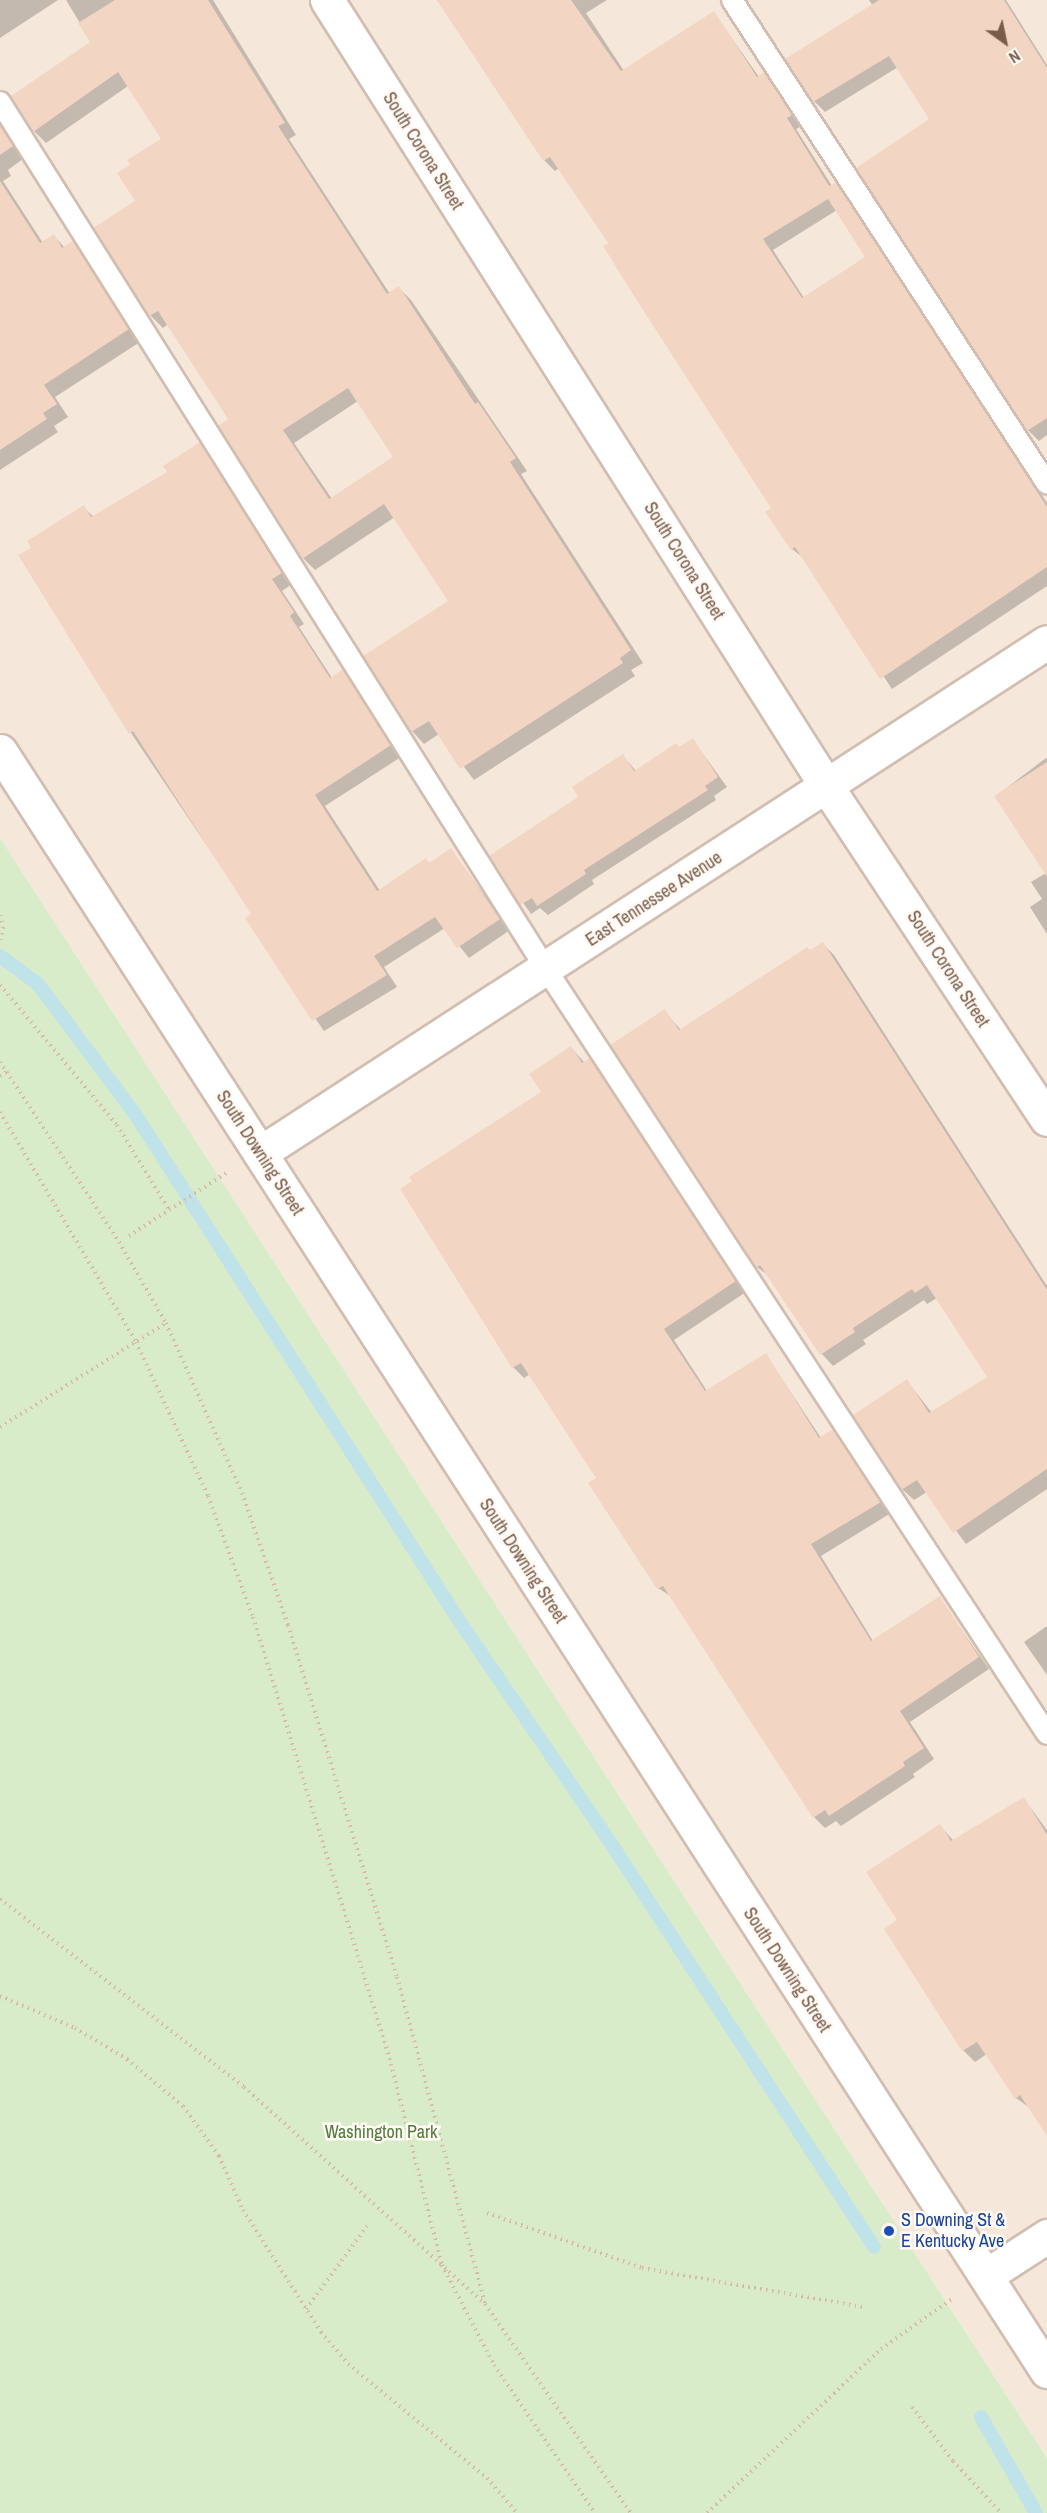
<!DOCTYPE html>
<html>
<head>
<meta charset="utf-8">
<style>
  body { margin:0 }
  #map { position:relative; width:1047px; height:2513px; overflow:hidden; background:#fdf6ec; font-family:"Archivo Narrow",sans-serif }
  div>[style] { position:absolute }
  .residential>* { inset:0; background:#f5e8da }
  .green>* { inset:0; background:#d8ecc9 }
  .shadow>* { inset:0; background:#0003 }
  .stream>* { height:14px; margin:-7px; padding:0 7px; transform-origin:7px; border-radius:7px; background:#bfe3e8 }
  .building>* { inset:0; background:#f3d5c3 }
  .path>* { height:4px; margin-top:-2px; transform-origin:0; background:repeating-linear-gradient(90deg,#d9b8a5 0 1.5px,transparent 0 6px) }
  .roads { filter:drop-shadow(2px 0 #d1beb0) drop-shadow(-2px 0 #d1beb0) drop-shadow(0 2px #d1beb0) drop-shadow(0 -2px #d1beb0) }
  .service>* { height:20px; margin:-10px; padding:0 10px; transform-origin:10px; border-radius:10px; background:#fff }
  .minor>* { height:33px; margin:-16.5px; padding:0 16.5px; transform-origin:16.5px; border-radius:16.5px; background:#fff }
  .secondary>* { height:33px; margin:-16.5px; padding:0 16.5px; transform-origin:16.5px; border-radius:16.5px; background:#fff }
  .dots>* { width:16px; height:16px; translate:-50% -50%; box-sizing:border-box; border:3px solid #fffaf3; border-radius:50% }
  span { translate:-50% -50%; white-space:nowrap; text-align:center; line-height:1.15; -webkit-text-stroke:5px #fffaf3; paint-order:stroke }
  .street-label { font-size:18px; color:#7a5c4d }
  .park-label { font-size:18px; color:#537a41 }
  .transit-label { font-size:18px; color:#164399 }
  .left { translate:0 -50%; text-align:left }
  .north { position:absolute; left:975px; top:12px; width:60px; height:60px; -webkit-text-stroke:4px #fffaf3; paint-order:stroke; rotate:147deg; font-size:16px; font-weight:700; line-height:24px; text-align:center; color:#7a5c4d }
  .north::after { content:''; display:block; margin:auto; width:21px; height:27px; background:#7a5c4d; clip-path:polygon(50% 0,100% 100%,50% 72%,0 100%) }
</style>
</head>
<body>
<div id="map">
  <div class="residential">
    <div style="clip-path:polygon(0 0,1047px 0,1047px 2458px,0 838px)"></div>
  </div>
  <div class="green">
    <div style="clip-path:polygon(0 838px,1047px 2458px,1047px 2513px,0 2513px)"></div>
  </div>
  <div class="shadow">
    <div style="clip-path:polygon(0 0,58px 0,0 38px)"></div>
    <div style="clip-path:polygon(evenodd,66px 0,213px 0,296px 135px,289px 139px,390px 294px,399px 288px,411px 300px,527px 471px,521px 474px,643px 663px,631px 670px,635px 676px,474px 780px,439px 734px,424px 744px,412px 731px,365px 657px,450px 602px,395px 517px,315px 570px,303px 558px,220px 427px,230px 420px,168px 324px,163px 328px,150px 315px,95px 228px,137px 201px,132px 165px,163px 139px,128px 86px,46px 143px,34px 131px,92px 43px,66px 0,358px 401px,395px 457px,332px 499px,294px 443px,358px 401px)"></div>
    <div style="clip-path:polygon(evenodd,437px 0,607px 0,586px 13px,624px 71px,714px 13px,759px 77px,764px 74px,775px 84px,802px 126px,796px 129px,832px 186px,836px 184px,846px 194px,1047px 503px,1047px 586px,892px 689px,805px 559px,792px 549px,767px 512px,773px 508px,610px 243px,559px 168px,555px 171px,544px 160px,437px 0,837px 210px,867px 257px,804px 298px,773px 250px,837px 210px)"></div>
    <div style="clip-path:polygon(869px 0,1006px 0,1047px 65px,1047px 435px,1039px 441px,1028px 430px,858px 169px,931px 120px,898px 67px,825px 112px,814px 101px,873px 6px)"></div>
    <div style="clip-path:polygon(0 121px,24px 158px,8px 170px,11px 176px,3px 181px,43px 243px,54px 236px,65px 248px,73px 243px,85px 255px,140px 342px,55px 397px,68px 417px,54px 426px,58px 432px,0 470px)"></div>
    <div style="clip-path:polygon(200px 444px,211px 455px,292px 584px,282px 591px,304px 624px,299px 627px,332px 678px,343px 671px,354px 682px,401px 757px,325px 806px,380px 891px,426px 860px,430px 864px,451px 850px,510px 930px,469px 958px,445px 928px,384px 967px,397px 987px,324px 1031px,247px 919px,253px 914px,131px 733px,33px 548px,83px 507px,94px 517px,169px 472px)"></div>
    <div style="clip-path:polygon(693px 740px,727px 787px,714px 796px,716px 800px,592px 880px,594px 884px,548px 915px,540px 908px,531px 914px,491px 857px,580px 797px,623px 756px,636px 771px)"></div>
    <div style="clip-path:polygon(1046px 758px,1047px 759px,1047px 934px,1030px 907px,1042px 899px,1031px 882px,1046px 873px,996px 796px)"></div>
    <div style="clip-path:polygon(823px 944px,834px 955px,1047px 1286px,1047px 1489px,966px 1544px,927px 1492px,914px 1500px,902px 1489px,907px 1381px,932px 1413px,989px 1378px,937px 1298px,927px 1304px,924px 1300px,863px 1340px,866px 1344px,833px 1366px,822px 1354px,770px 1277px,757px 1267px,664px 1011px,681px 1030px)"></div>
    <div style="clip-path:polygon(571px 1048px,585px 1063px,589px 1060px,600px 1070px,746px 1292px,674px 1340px,707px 1391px,766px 1355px,821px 1438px,833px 1431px,843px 1442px,891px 1513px,821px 1556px,873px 1641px,939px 1598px,989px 1669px,910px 1722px,934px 1759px,913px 1774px,915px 1777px,841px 1826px,836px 1821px,825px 1828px,814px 1817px,672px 1597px,658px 1588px,598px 1478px,530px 1374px,524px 1378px,513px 1367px,477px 1311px,543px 1093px)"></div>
    <div style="clip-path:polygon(1047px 1626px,1047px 1675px,1024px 1642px)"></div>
    <div style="clip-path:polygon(1024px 1799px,1047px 1830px,1047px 2132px,1030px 2108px,1016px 2098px,987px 2054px,975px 2062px,963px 2050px,886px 1929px,899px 1921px,940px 1826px,954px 1841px)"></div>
  </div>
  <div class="stream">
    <div style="left:0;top:956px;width:47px;rotate:36.4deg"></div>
    <div style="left:38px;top:984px;width:162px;rotate:53.3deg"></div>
    <div style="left:135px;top:1114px;width:603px;rotate:57.39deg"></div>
    <div style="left:460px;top:1622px;width:273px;rotate:55.7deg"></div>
    <div style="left:614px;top:1848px;width:476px;rotate:56.9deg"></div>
    <div style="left:981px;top:2417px;width:111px;rotate:60.2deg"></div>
  </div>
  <div class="building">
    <div style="clip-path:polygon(evenodd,115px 0,208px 0,285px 123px,278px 126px,387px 294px,399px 286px,475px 404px,478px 402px,516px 458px,510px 462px,631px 650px,620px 658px,623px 663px,460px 769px,429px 721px,411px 732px,363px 656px,448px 601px,384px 504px,302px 559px,218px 426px,228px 419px,158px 311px,149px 316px,93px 228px,135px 201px,117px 173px,130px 165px,127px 160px,161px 139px,118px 72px,33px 132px,11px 96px,90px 42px,78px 23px,115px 0,348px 388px,393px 457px,329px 499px,283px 430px,348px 388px)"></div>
    <div style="clip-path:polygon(evenodd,437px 0,571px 0,621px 71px,714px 11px,757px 77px,764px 72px,792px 115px,787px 118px,829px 186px,836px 182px,1047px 507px,1047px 567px,880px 679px,795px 547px,791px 550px,765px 512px,771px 508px,641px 307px,603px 246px,608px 243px,550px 157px,543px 161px,437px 0,828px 199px,865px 257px,802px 298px,763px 239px,828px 199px)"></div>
    <div style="clip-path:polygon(879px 0,1004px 0,1047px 68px,1047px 418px,1027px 431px,856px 168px,929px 119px,889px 56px,813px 102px,785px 59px)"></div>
    <div style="clip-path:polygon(0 125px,13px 146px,0 155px)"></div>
    <div style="clip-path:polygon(0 181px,40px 243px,54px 234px,62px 248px,73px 241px,129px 329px,44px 385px,57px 404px,43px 413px,47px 419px,0 450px)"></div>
    <div style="clip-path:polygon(200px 442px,282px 573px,272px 579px,294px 612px,290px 616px,330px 678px,343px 669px,391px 745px,315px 795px,377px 891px,426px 858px,429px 863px,451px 848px,500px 919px,457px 948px,435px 917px,374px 956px,387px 975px,312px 1021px,245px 918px,251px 914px,133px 731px,129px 734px,18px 555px,31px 548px,27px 541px,84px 505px,91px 517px,167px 472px,163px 466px)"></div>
    <div style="clip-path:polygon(693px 738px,718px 777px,705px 786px,708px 790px,584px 870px,586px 874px,537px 906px,532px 898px,520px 905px,489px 856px,578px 797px,572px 787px,623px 754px,634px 771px,676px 743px,679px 747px)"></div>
    <div style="clip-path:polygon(1047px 762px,1047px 877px,994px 796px)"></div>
    <div style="clip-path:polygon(823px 942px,1047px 1290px,1047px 1469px,953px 1533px,917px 1480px,901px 1490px,853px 1415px,907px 1379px,929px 1413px,987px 1377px,927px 1285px,915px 1293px,912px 1289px,853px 1328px,855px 1332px,820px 1355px,760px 1265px,756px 1268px,610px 1045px,665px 1009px,679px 1030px,807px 947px,810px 950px)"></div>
    <div style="clip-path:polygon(571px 1046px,582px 1063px,590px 1058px,736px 1281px,664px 1329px,705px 1391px,766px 1353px,819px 1438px,833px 1429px,881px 1502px,811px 1544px,871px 1641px,940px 1596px,979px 1657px,900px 1711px,924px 1748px,903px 1762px,905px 1766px,829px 1816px,825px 1810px,813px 1818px,663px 1586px,657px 1589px,588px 1483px,596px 1478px,521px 1363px,512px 1368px,400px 1189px,412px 1181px,409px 1177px,541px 1092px,529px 1074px)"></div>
    <div style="clip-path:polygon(1024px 1797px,1047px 1835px,1047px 2136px,1020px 2095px,1015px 2099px,977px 2042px,962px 2051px,884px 1929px,897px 1920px,866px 1872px,940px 1824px,951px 1841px)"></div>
  </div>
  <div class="path">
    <div style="left:0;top:915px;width:12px;rotate:76deg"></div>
    <div style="left:3px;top:927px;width:14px;rotate:102deg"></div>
    <div style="left:0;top:985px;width:182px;rotate:50.1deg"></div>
    <div style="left:117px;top:1125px;width:100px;rotate:58.5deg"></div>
    <div style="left:0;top:1062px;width:216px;rotate:56.5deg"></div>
    <div style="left:119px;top:1242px;width:94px;rotate:59.9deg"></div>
    <div style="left:166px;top:1323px;width:186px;rotate:65.9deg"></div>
    <div style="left:242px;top:1493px;width:140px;rotate:70.8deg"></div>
    <div style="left:288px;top:1625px;width:368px;rotate:72.8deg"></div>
    <div style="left:397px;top:1977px;width:339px;rotate:74.9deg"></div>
    <div style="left:0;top:1076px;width:9px;rotate:-32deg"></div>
    <div style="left:0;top:1112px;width:267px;rotate:59.4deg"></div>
    <div style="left:136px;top:1342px;width:170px;rotate:64.9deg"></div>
    <div style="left:208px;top:1496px;width:129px;rotate:69.6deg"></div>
    <div style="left:253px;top:1617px;width:468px;rotate:72.8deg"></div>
    <div style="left:391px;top:2064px;width:207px;rotate:75.8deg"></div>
    <div style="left:442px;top:2265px;width:113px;rotate:62.5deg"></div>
    <div style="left:494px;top:2365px;width:179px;rotate:55.7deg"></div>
    <div style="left:129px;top:1236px;width:116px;rotate:-33deg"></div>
    <div style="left:0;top:1427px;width:196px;rotate:-32.1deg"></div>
    <div style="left:0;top:1899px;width:308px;rotate:37.6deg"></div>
    <div style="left:244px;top:2087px;width:324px;rotate:42deg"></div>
    <div style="left:485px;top:2304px;width:255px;rotate:55.1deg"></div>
    <div style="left:0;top:1996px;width:82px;rotate:23.1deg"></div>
    <div style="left:75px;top:2028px;width:61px;rotate:30.8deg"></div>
    <div style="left:127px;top:2059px;width:73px;rotate:40deg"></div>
    <div style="left:183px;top:2106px;width:62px;rotate:54.2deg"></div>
    <div style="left:219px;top:2156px;width:59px;rotate:66deg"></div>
    <div style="left:243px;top:2210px;width:145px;rotate:57.4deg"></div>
    <div style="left:321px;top:2332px;width:42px;rotate:49.8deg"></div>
    <div style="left:348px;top:2364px;width:180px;rotate:39.4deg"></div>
    <div style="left:487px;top:2478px;width:46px;rotate:49.4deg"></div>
    <div style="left:487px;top:2213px;width:164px;rotate:19.5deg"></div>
    <div style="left:642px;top:2268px;width:224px;rotate:10deg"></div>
    <div style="left:306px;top:2309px;width:103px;rotate:-53.7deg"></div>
    <div style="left:912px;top:2407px;width:68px;rotate:52.8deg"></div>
    <div style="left:953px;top:2461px;width:71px;rotate:47.3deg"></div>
    <div style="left:707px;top:2513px;width:239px;rotate:-43.3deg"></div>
    <div style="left:881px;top:2349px;width:87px;rotate:-35.2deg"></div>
  </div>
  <div class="roads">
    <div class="service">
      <div style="left:732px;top:0;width:577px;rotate:56.94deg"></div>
      <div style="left:0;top:102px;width:1025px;rotate:57.8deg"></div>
      <div style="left:546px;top:969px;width:914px;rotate:56.78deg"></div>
    </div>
    <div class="minor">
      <div style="left:327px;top:0;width:932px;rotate:57.57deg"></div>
      <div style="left:827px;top:787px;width:398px;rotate:56.5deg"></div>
      <div style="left:260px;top:1153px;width:938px;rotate:-33deg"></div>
      <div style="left:987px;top:2275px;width:72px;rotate:-33deg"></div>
    </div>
    <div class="secondary">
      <div style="left:0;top:751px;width:1929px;rotate:57.13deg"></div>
    </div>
  </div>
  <div class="dots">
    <div style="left:889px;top:2231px;background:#1a4fb4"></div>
  </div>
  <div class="street-label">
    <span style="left:423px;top:151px;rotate:58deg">South Corona Street</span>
    <span style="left:684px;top:561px;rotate:58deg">South Corona Street</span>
    <span style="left:654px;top:899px;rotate:-33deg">East Tennessee Avenue</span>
    <span style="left:948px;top:969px;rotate:57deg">South Corona Street</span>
    <span style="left:260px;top:1153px;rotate:57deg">South Downing Street</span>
    <span style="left:523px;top:1561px;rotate:57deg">South Downing Street</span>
    <span style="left:787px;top:1970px;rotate:57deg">South Downing Street</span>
  </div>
  <div class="park-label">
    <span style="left:381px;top:2132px">Washington Park</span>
  </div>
  <div class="transit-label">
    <span class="left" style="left:901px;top:2231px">S Downing St &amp;<br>E Kentucky Ave</span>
  </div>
  <div class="north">N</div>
</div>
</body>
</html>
